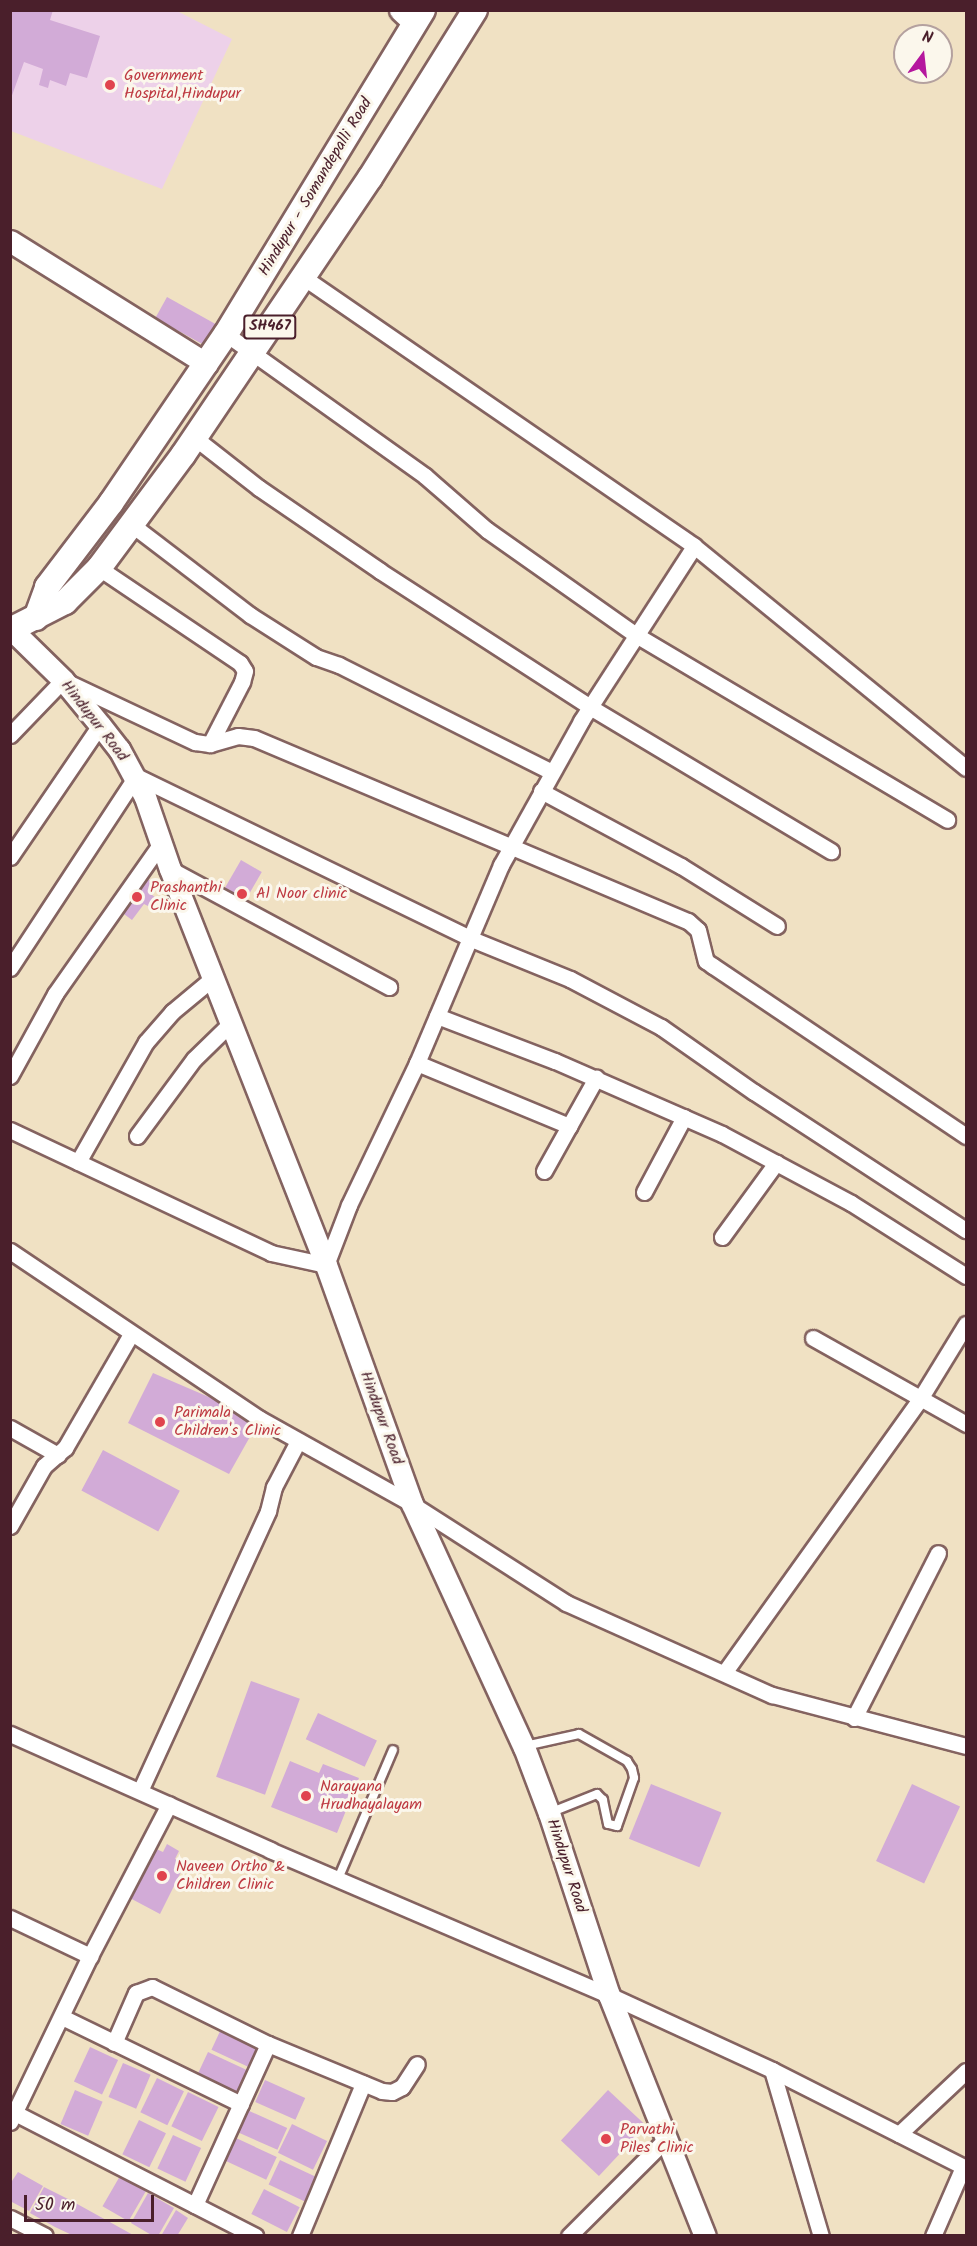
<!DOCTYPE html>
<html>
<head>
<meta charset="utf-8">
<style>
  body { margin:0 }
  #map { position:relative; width:977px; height:2246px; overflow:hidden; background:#f0e1c3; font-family:Kalam,sans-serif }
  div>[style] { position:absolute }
  .built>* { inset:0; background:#edd1e9 }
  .building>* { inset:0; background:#d2abd7; transform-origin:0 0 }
  .roads { filter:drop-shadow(2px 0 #846360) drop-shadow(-2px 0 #846360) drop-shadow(0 2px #846360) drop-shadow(0 -2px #846360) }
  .lane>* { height:8px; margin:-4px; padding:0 4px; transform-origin:4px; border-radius:4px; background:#fff }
  .street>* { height:15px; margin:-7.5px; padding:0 7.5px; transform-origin:7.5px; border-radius:7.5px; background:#fff }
  .secondary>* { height:21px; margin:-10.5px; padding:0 10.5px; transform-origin:10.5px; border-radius:10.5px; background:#fff }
  .primary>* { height:24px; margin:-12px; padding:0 12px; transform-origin:12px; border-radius:12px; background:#fff }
  .dots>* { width:16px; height:16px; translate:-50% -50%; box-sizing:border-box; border:3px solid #fbf7ec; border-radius:50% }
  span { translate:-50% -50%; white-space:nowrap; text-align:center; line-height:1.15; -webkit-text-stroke:6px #fbf7ec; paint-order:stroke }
  .shield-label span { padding:2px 4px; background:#fbf7ec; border:2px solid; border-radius:4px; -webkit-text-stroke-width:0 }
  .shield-label { font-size:15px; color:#4a1f2b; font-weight:700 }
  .health-label { font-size:16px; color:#be3a42 }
  .left { translate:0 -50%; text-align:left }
  .street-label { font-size:16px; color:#4a1f2b }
  .frame { position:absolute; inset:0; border:12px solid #4a1f2b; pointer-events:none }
  .north { position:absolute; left:893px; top:24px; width:60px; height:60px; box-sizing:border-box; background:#fbf7ec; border:2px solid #b4a19f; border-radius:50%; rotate:15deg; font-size:16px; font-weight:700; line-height:24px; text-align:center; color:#4a1f2b }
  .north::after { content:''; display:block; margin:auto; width:21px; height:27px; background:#b5179e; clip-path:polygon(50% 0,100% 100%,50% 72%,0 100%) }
  .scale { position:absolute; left:24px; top:2195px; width:130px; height:27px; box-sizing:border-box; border:3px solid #4a1f2b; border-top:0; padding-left:8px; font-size:18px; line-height:21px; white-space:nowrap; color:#4a1f2b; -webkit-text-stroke:4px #fbf7ec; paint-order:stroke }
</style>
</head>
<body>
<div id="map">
  <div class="built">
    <div style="clip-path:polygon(10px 11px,177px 11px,232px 39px,162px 189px,11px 131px)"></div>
  </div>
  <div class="building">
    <div style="clip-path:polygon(10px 10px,53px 10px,50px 20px,100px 36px,87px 78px,70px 73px,66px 86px,50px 80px,48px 88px,39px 85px,43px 69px,24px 62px,10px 101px)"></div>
    <div style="left:167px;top:297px;width:57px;height:24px;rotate:29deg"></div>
    <div style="left:241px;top:860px;width:24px;height:32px;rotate:30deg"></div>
    <div style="clip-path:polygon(145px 877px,157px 886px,151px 894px,156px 898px,150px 907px,144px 904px,132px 920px,120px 911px)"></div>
    <div style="clip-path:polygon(153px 1373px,260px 1419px,229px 1474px,128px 1423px)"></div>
    <div style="left:103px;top:1450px;width:87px;height:46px;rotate:28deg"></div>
    <div style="left:251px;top:1681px;width:52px;height:102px;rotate:20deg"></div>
    <div style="left:318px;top:1713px;width:65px;height:29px;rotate:25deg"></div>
    <div style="clip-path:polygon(290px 1761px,319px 1773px,323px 1764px,359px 1778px,337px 1833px,271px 1807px)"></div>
    <div style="left:651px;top:1784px;width:76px;height:59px;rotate:22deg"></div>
    <div style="left:912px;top:1784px;width:53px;height:85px;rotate:25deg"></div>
    <div style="clip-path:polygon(167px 1844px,179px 1851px,175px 1859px,185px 1864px,160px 1914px,128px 1897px,154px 1848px,163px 1852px)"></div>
    <div style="left:222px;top:2027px;width:44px;height:25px;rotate:25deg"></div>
    <div style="left:90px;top:2047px;width:31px;height:38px;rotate:25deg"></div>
    <div style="left:208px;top:2052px;width:44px;height:24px;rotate:25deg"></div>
    <div style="left:123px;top:2063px;width:30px;height:37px;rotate:23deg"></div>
    <div style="left:157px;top:2078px;width:30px;height:38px;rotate:26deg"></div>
    <div style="left:265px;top:2080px;width:44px;height:24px;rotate:24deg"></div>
    <div style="left:75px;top:2090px;width:30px;height:37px;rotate:23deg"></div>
    <div style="left:608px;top:2090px;width:52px;height:69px;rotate:43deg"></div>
    <div style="left:188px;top:2092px;width:34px;height:38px;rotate:26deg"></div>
    <div style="left:247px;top:2110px;width:44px;height:24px;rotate:24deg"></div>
    <div style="left:139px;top:2120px;width:30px;height:38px;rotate:26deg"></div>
    <div style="left:292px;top:2124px;width:39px;height:32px;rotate:26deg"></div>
    <div style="left:173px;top:2135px;width:31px;height:37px;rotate:25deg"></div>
    <div style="left:236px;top:2138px;width:45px;height:25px;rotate:25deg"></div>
    <div style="left:280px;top:2160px;width:40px;height:27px;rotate:25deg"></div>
    <div style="clip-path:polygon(18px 2172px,43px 2186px,29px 2211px,10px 2201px,10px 2184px)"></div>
    <div style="left:120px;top:2176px;width:30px;height:35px;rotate:30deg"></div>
    <div style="clip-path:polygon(44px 2187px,70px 2200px,135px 2236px,74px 2236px,55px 2227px,30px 2213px)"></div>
    <div style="left:264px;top:2189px;width:40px;height:28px;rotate:27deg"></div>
    <div style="clip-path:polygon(148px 2193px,174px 2208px,158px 2236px,153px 2236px,131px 2223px)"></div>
    <div style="clip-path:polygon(176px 2210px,188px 2218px,177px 2236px,161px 2236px)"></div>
  </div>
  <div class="roads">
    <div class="lane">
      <div style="left:525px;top:1746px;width:55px;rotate:-12.5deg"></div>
      <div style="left:579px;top:1734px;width:55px;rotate:29.4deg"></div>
      <div style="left:627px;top:1761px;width:9px;rotate:58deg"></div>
      <div style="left:632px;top:1769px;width:9px;rotate:77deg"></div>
      <div style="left:634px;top:1778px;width:51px;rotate:109.5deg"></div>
      <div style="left:617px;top:1826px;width:9px;rotate:-167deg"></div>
      <div style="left:608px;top:1824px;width:25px;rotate:-102deg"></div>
      <div style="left:603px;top:1800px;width:8px;rotate:-135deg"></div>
      <div style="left:597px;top:1794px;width:48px;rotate:158.2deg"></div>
      <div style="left:338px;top:1879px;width:140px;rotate:-66.9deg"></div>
    </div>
    <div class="street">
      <div style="left:303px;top:277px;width:475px;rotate:34.5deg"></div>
      <div style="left:694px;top:546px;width:351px;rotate:39.2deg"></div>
      <div style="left:226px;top:334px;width:244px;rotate:35.5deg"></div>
      <div style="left:425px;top:476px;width:82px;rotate:41.1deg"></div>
      <div style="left:487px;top:530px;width:182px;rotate:35.2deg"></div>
      <div style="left:636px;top:635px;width:362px;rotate:30.7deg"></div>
      <div style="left:195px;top:438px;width:81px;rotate:38deg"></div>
      <div style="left:259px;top:488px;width:147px;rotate:34.4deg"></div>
      <div style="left:380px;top:571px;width:250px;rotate:32.9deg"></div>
      <div style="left:590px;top:707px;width:281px;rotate:30.9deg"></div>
      <div style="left:131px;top:524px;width:150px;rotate:37.4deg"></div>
      <div style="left:250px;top:615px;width:78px;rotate:32.5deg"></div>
      <div style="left:316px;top:657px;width:24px;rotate:19deg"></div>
      <div style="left:339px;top:665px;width:238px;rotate:26.7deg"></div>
      <div style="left:99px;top:568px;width:170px;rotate:34deg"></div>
      <div style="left:240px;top:663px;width:9px;rotate:58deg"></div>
      <div style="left:245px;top:671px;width:11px;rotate:105deg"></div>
      <div style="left:242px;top:682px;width:70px;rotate:117.3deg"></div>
      <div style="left:10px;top:735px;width:76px;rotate:-46.1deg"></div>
      <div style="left:63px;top:680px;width:146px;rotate:25.2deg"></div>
      <div style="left:195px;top:742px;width:15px;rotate:8deg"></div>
      <div style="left:210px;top:744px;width:29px;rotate:-16deg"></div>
      <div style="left:238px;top:736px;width:16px;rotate:7deg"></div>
      <div style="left:254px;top:738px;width:471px;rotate:22.9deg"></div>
      <div style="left:688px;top:921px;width:13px;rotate:42deg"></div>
      <div style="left:698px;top:930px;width:32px;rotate:76deg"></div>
      <div style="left:706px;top:961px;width:9px;rotate:36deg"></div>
      <div style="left:713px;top:966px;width:305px;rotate:33.9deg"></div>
      <div style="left:541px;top:791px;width:159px;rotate:28.2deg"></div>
      <div style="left:681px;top:866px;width:113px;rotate:32deg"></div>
      <div style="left:10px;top:857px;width:160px;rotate:-55.7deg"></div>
      <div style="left:170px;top:869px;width:249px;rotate:28.3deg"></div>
      <div style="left:10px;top:968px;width:230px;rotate:-56.7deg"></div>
      <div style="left:136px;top:776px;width:370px;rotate:25.9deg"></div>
      <div style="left:469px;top:938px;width:109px;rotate:22.1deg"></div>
      <div style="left:570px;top:979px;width:103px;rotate:27.8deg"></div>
      <div style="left:661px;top:1027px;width:113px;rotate:35deg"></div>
      <div style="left:754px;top:1092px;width:253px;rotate:33.1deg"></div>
      <div style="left:437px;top:1016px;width:126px;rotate:20.9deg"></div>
      <div style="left:555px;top:1061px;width:182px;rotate:23.6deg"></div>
      <div style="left:722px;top:1134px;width:146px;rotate:28.1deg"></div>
      <div style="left:851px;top:1203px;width:136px;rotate:32.4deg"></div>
      <div style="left:417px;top:1063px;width:165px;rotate:22.5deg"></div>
      <div style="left:10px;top:1076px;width:94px;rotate:-61.2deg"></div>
      <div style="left:55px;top:994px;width:184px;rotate:-54.9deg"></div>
      <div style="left:10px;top:1130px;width:289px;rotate:25.2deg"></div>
      <div style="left:271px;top:1253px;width:56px;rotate:12.3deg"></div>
      <div style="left:326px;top:1265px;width:64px;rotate:-69deg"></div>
      <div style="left:349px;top:1205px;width:157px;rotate:-64.4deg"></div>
      <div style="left:417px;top:1063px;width:215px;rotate:-67deg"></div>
      <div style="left:501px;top:865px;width:165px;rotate:-60.9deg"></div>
      <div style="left:581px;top:721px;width:208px;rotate:-57.1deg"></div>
      <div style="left:137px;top:1136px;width:96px;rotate:-53.5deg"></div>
      <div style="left:194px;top:1059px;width:52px;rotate:-44.2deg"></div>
      <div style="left:78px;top:1162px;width:138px;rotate:-60.5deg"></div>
      <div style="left:146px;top:1042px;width:40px;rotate:-49deg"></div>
      <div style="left:172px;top:1012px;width:53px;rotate:-39.7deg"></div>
      <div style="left:544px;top:1171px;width:107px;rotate:-60.8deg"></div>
      <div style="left:644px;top:1192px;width:85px;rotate:-61.9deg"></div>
      <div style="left:722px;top:1237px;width:92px;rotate:-53.9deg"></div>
      <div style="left:10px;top:1251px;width:301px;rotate:33.9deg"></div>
      <div style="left:260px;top:1419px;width:174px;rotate:29.2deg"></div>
      <div style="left:412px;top:1504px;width:183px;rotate:32.7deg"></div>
      <div style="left:566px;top:1603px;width:226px;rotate:24.1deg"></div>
      <div style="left:772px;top:1695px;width:201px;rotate:14.7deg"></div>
      <div style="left:813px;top:1338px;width:176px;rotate:29.3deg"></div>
      <div style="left:10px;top:1428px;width:55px;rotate:29.4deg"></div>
      <div style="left:10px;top:1526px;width:69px;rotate:-60.5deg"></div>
      <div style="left:44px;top:1466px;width:28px;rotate:-41deg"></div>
      <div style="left:65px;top:1448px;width:132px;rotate:-59.9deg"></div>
      <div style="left:724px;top:1673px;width:337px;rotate:-54.4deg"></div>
      <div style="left:920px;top:1399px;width:88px;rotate:-58.5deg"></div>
      <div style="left:854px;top:1718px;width:185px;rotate:-63deg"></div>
      <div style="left:10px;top:1734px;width:285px;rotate:24deg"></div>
      <div style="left:270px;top:1850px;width:369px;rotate:23.2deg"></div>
      <div style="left:609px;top:1995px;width:179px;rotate:24.7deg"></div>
      <div style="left:772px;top:2070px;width:217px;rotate:26.8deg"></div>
      <div style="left:140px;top:1791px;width:308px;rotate:-65.4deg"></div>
      <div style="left:268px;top:1511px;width:25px;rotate:-76deg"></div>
      <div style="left:274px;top:1487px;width:52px;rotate:-62.4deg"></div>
      <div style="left:10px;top:1918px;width:89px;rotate:25.4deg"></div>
      <div style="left:62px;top:2017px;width:199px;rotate:25.9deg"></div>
      <div style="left:114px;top:2043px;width:55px;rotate:-66.3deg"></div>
      <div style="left:136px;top:1993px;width:17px;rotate:-21deg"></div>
      <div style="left:152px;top:1987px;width:129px;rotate:26.2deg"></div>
      <div style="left:268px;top:2044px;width:177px;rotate:114.4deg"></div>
      <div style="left:268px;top:2044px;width:123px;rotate:22.4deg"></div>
      <div style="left:382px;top:2091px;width:10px;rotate:6deg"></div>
      <div style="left:392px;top:2092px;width:11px;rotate:-27deg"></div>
      <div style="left:402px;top:2087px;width:27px;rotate:-57deg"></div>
      <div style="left:772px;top:2070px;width:173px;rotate:73.6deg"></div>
      <div style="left:15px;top:2113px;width:270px;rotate:27.1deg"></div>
      <div style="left:10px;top:2122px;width:184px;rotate:-64.3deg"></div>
      <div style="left:90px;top:1956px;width:171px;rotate:-62.5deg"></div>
      <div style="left:899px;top:2134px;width:92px;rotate:-43.2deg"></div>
      <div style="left:10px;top:2218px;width:39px;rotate:27deg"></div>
      <div style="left:300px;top:2236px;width:165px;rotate:-67.5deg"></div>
      <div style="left:569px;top:2236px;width:137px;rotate:-45deg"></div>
      <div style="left:933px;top:2236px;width:75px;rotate:-66.5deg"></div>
    </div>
    <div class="secondary">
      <div style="left:400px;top:10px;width:19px;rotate:43deg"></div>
      <div style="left:10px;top:241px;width:232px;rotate:32deg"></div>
      <div style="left:11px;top:629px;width:73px;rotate:44.4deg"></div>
      <div style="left:63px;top:680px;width:58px;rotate:50.6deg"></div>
      <div style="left:100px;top:725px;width:31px;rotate:52deg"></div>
      <div style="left:119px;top:749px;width:55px;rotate:61.6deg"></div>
      <div style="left:145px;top:797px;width:76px;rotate:70.9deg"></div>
      <div style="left:170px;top:869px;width:426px;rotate:68.5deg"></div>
      <div style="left:326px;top:1265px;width:254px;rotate:70.2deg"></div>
      <div style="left:412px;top:1504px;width:268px;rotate:65.3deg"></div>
      <div style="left:524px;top:1747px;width:71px;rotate:69.3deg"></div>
      <div style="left:549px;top:1813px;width:192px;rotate:71.8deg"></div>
      <div style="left:609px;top:1995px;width:259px;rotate:68.3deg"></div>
    </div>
    <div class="primary">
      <div style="left:36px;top:618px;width:33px;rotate:-70deg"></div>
      <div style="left:47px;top:587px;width:106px;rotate:-52.7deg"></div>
      <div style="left:111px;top:503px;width:204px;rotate:-55.8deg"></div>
      <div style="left:226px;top:334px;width:379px;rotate:-58.7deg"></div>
      <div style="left:10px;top:630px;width:62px;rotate:-27deg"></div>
      <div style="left:65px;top:602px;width:48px;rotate:-45deg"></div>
      <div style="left:99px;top:568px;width:141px;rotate:-53.4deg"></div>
      <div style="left:183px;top:455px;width:334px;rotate:-56deg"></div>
      <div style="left:370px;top:178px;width:198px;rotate:-58deg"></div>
    </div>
  </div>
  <div class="dots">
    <div style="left:110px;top:85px;background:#e0444e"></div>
    <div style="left:242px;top:894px;background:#e0444e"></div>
    <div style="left:137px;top:897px;background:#e0444e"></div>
    <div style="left:160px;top:1422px;background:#e0444e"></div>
    <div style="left:306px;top:1796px;background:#e0444e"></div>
    <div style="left:162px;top:1876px;background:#e0444e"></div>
    <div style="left:606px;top:2139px;background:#e0444e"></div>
  </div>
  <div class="shield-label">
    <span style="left:270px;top:327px">SH467</span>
  </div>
  <div class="health-label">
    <span class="left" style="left:124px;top:85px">Government<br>Hospital,Hindupur</span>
    <span class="left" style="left:150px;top:897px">Prashanthi<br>Clinic</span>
    <span class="left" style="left:256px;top:894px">Al Noor clinic</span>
    <span class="left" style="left:174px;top:1422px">Parimala<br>Children's Clinic</span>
    <span class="left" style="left:320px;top:1796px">Narayana<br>Hrudhayalayam</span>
    <span class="left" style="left:176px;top:1876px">Naveen Ortho &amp;<br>Children Clinic</span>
    <span class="left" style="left:620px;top:2139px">Parvathi<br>Piles Clinic</span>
  </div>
  <div class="street-label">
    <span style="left:316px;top:187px;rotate:-59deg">Hindupur - Somandepalli Road</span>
    <span style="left:94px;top:721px;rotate:52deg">Hindupur Road</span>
    <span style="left:381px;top:1418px;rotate:70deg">Hindupur Road</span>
    <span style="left:566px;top:1866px;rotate:72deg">Hindupur Road</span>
  </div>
  <div class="frame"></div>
  <div class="north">N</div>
  <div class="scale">50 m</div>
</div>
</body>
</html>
